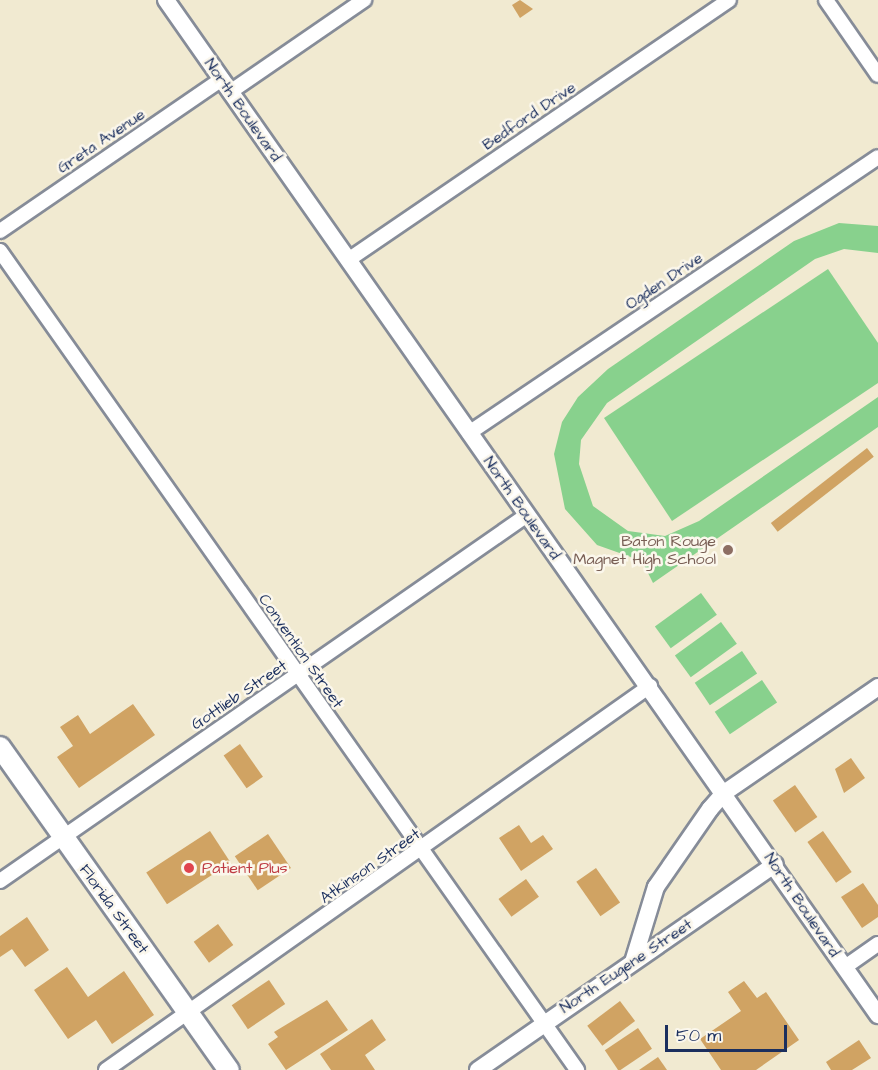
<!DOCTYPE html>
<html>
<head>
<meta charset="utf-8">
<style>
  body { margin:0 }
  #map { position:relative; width:878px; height:1070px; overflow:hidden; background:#f1ead1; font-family:"Architects Daughter",sans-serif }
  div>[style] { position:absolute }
  .green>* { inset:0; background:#88d18d; transform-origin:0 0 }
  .building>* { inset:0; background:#d0a363; transform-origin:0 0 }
  .roads { filter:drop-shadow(2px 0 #868c98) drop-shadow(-2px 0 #868c98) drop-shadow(0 2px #868c98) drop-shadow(0 -2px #868c98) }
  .minor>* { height:14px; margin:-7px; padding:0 7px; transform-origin:7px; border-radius:7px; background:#fff }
  .tertiary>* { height:16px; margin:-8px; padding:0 8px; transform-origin:8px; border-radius:8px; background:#fff }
  .secondary>* { height:20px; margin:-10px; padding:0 10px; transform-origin:10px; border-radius:10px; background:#fff }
  .dots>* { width:16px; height:16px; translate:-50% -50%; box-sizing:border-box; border:3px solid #fbf7ec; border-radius:50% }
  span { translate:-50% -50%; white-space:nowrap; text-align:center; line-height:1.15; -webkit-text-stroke:5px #fbf7ec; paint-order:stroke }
  .street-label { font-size:16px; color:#1b2f5e }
  .education-label { font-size:16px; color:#785e54 }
  .right { translate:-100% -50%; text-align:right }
  .health-label { font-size:16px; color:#be3a42 }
  .left { translate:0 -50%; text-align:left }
  .scale { position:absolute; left:665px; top:1025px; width:122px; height:27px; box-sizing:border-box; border:3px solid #1b2f5e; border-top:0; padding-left:8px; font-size:18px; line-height:21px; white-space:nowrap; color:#1b2f5e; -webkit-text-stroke:4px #fbf7ec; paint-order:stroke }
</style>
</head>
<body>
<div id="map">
  <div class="green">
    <div style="clip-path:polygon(839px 223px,878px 226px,878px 253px,844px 249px,815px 259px,607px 403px,581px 440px,579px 464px,593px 506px,628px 531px,665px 536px,699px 521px,878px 397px,878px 427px,653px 583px,642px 561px,597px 545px,565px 509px,554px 454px,562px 422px,578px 397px,608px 369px,794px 241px)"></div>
    <div style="clip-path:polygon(828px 269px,878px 343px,878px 383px,672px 521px,604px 418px)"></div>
    <div style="left:701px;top:593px;width:27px;height:57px;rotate:54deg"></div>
    <div style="left:721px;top:622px;width:27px;height:57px;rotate:54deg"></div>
    <div style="left:742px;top:651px;width:27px;height:57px;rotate:56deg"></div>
    <div style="left:762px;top:680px;width:27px;height:57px;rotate:56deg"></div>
  </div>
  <div class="building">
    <div style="clip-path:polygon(520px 0,533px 9px,520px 18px,512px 5px)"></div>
    <div style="left:867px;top:448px;width:11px;height:122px;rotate:52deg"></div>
    <div style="clip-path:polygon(133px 704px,155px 735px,79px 788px,57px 757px,73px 746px,60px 727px,78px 715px,90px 734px)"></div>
    <div style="left:240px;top:744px;width:40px;height:20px;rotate:55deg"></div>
    <div style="clip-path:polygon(851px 758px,865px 778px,844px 793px,835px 769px)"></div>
    <div style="left:795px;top:785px;width:39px;height:27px;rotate:55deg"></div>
    <div style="clip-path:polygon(519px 825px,531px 843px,543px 835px,553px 849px,521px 871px,499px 838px)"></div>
    <div style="left:210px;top:831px;width:38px;height:76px;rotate:57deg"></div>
    <div style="left:823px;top:831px;width:50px;height:19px;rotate:55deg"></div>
    <div style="left:268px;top:834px;width:41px;height:40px;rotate:56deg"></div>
    <div style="left:596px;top:868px;width:42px;height:24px;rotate:55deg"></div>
    <div style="left:526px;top:879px;width:22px;height:34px;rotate:54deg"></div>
    <div style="clip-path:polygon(863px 883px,878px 905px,878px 917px,862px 928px,841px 897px)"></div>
    <div style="clip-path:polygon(27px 917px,49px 950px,25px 967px,12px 949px,0 957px,0 936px)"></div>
    <div style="left:218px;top:924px;width:26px;height:30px;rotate:54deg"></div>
    <div style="clip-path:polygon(67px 967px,88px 997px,124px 971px,154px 1015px,112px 1044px,96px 1020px,68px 1039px,34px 990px)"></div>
    <div style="left:269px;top:980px;width:29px;height:45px;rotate:56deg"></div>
    <div style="clip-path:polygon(744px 981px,757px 998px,766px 992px,799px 1040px,756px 1070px,721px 1070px,700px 1039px,741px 1011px,728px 992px)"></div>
    <div style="clip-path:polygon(327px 1000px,348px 1030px,286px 1070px,268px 1044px,278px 1037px,274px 1032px)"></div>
    <div style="left:620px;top:1001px;width:25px;height:41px;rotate:53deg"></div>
    <div style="clip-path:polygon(372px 1019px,386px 1040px,365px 1055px,375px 1070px,331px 1070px,320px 1054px)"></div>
    <div style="left:638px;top:1028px;width:25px;height:40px;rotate:56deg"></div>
    <div style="clip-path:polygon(859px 1040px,871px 1058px,852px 1070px,831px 1070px,826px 1062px)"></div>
    <div style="clip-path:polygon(658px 1057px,667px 1070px,639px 1070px)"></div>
  </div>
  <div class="roads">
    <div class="minor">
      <div style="left:826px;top:0;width:91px;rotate:55.3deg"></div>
      <div style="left:230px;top:92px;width:163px;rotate:-34.5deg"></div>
      <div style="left:0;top:231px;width:269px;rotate:-34.4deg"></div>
      <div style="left:0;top:251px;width:1002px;rotate:54.83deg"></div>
      <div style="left:348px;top:260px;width:461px;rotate:-34.3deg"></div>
      <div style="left:469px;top:433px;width:493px;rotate:-34deg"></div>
      <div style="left:0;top:881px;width:642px;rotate:-34.78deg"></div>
      <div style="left:845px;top:967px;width:40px;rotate:-34.9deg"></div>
      <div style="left:106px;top:1070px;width:666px;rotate:-35.22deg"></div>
    </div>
    <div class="tertiary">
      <div style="left:166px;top:0;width:1240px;rotate:54.95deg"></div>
      <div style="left:633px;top:962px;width:78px;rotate:-73deg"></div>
      <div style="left:656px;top:887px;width:95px;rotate:-55.3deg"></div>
      <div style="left:710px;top:809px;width:21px;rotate:-49deg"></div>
      <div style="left:724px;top:793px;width:187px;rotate:-34.5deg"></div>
      <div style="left:478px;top:1070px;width:361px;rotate:-34.7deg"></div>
    </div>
    <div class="secondary">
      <div style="left:0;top:747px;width:396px;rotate:54.7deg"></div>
    </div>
  </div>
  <div class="dots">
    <div style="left:728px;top:550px;background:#8d6e63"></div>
    <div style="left:189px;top:868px;background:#e0444e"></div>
  </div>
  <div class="street-label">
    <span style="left:243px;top:110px;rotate:55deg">North Boulevard</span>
    <span style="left:529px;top:116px;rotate:-34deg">Bedford Drive</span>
    <span style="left:101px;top:141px;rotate:-34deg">Greta Avenue</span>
    <span style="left:664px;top:281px;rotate:-34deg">Ogden Drive</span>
    <span style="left:522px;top:508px;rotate:55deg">North Boulevard</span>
    <span style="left:301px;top:651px;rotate:55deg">Convention Street</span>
    <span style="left:239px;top:695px;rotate:-34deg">Gottlieb Street</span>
    <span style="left:370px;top:866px;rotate:-35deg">Atkinson Street</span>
    <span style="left:802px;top:905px;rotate:56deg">North Boulevard</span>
    <span style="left:114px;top:909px;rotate:54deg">Florida Street</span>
    <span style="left:626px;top:966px;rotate:-34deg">North Eugene Street</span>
  </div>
  <div class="education-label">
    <span class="right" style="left:716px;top:550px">Baton Rouge<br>Magnet High School</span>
  </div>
  <div class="health-label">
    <span class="left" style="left:202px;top:868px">Patient Plus</span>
  </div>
  <div class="scale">50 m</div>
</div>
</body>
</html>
